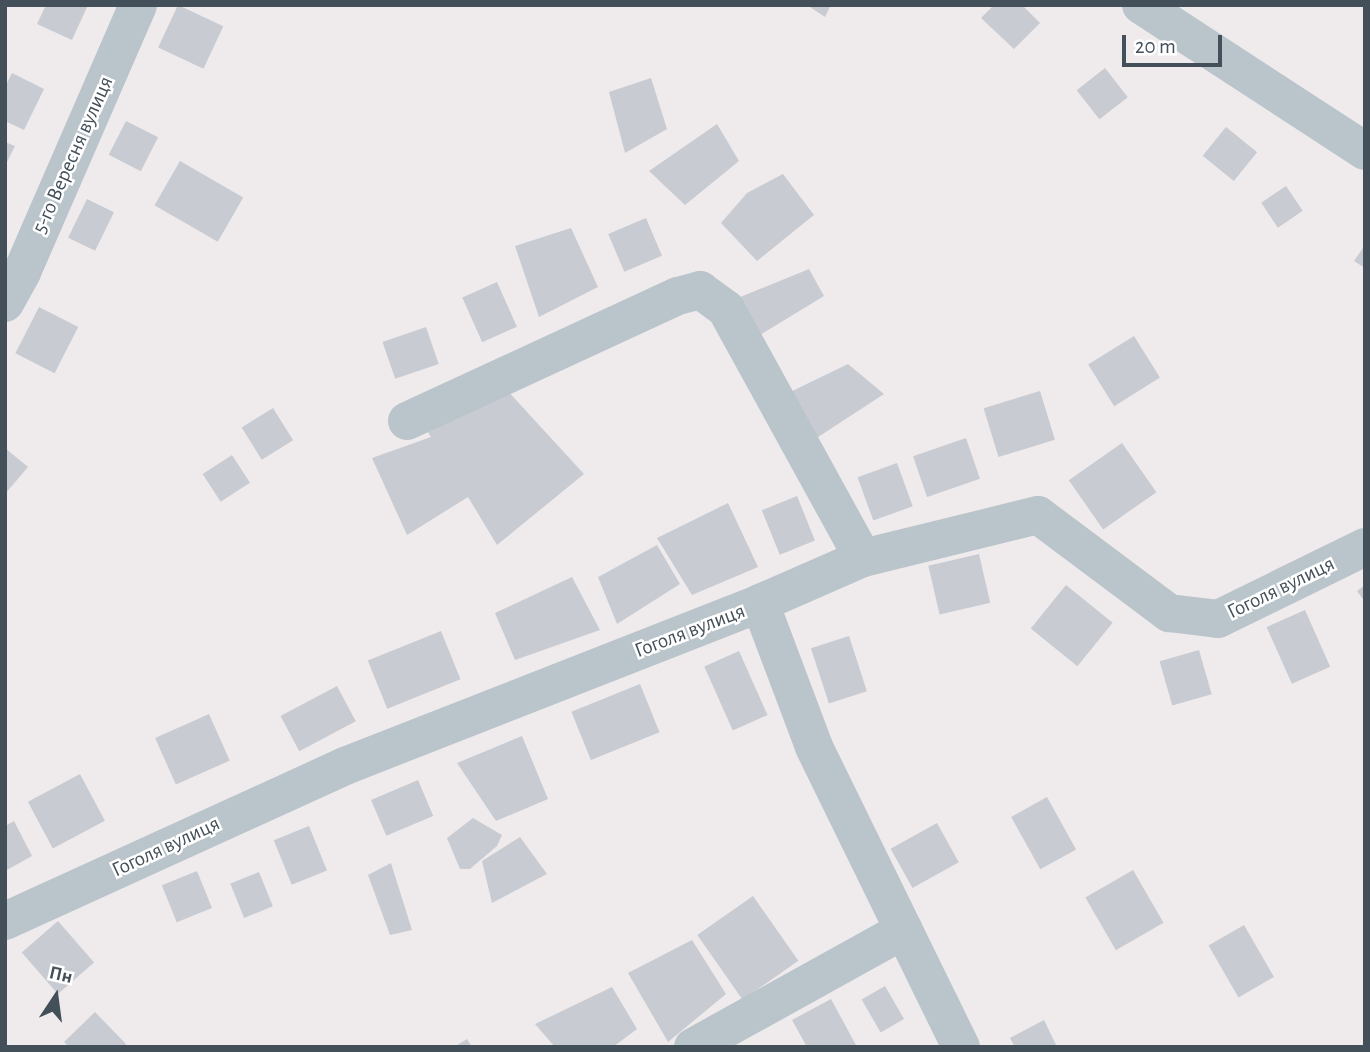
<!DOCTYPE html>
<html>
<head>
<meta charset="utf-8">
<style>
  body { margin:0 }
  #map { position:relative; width:1370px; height:1052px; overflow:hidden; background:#efebec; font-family:"Alegreya Sans",sans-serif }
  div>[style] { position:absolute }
  .building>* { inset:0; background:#c8cbd1; transform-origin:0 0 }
  .minor>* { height:38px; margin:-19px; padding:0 19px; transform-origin:19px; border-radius:19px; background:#bac4cb }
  span { translate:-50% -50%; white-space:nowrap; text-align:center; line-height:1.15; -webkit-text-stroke:5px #fff; paint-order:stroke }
  .street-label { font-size:21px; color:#445059 }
  .frame { position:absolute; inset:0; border:7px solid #445059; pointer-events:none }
  .north { position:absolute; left:21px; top:961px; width:70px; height:70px; -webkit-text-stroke:5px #fff; paint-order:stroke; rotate:13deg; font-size:19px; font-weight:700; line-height:28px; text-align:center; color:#445059 }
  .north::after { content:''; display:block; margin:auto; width:24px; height:32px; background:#445059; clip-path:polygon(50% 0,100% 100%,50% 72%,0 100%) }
  .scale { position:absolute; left:1122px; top:35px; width:100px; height:32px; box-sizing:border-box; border:4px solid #445059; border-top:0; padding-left:9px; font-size:21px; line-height:24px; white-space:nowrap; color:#445059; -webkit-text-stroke:5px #fff; paint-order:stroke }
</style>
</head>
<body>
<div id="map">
  <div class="building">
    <div style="clip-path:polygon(46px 5px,88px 5px,72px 40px,37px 24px)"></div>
    <div style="left:178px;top:5px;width:50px;height:47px;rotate:25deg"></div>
    <div style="clip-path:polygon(807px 5px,831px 5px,825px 17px)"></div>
    <div style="clip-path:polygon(994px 5px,1022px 5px,1040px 23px,1014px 49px,981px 18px)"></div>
    <div style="left:1105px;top:68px;width:37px;height:36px;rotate:52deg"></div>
    <div style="clip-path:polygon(12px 73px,44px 89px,24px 130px,5px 121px,5px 87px)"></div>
    <div style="clip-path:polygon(651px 78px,667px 129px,625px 153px,609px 92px)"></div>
    <div style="left:126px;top:121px;width:36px;height:38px;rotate:27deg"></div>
    <div style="clip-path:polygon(717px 124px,739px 161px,685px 205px,649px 171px)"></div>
    <div style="left:1226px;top:127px;width:40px;height:37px;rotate:39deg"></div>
    <div style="clip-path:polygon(5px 142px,15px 146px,5px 166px)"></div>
    <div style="left:180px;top:161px;width:73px;height:51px;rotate:30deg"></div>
    <div style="clip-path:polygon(783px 174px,814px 215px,757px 261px,721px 223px,747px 193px)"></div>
    <div style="left:1286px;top:186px;width:30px;height:30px;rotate:56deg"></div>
    <div style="left:87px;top:199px;width:30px;height:43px;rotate:26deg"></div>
    <div style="left:646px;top:218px;width:41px;height:41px;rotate:67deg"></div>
    <div style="clip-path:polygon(571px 228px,598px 287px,539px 317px,515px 246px)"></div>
    <div style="clip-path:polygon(1365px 245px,1365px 268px,1354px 261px)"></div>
    <div style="clip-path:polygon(809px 269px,824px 296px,755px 338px,733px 300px)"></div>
    <div style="left:497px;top:282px;width:49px;height:38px;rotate:66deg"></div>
    <div style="left:39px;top:307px;width:44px;height:52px;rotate:27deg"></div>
    <div style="left:426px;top:327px;width:39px;height:46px;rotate:71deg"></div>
    <div style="left:1134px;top:336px;width:49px;height:54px;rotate:58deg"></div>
    <div style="clip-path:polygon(848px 364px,884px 394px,812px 441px,784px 395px)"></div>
    <div style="clip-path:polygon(504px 387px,584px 474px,497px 545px,468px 497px,407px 535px,372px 458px,431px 437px,423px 424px)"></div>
    <div style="left:1040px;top:391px;width:51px;height:59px;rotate:73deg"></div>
    <div style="left:273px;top:408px;width:38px;height:37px;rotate:58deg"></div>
    <div style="left:966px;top:438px;width:43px;height:56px;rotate:71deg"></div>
    <div style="left:1122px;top:443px;width:60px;height:65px;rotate:55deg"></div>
    <div style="clip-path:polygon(5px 448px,28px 467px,5px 494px)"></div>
    <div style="left:232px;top:455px;width:33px;height:35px;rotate:57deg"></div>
    <div style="left:897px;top:463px;width:46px;height:42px;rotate:70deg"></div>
    <div style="left:797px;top:496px;width:48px;height:38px;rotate:68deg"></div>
    <div style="clip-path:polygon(728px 503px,758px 567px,692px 595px,657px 538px)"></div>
    <div style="clip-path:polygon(657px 545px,680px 584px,617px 624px,598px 577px)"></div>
    <div style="left:979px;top:554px;width:50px;height:52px;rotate:77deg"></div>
    <div style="clip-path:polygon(572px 577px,600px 630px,515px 660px,495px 613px)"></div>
    <div style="left:1066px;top:585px;width:60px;height:56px;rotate:39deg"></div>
    <div style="clip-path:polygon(1365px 585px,1365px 602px,1357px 591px)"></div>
    <div style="left:1305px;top:610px;width:62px;height:42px;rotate:66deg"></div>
    <div style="left:441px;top:631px;width:52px;height:79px;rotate:68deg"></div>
    <div style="left:849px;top:636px;width:58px;height:40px;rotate:72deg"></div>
    <div style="left:1199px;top:650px;width:46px;height:41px;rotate:74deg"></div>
    <div style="left:739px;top:651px;width:70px;height:38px;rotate:66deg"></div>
    <div style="left:640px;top:684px;width:52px;height:74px;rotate:68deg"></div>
    <div style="left:337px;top:686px;width:40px;height:64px;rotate:62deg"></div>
    <div style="left:209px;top:714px;width:51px;height:59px;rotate:66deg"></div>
    <div style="clip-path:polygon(522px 736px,548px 799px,496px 821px,457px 763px)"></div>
    <div style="left:80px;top:774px;width:53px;height:59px;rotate:62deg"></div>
    <div style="left:418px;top:780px;width:39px;height:51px;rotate:67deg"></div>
    <div style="left:1047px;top:797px;width:60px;height:41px;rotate:61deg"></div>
    <div style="clip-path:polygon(473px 818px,502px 835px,497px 846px,470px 869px,460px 869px,447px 838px)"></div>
    <div style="clip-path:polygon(14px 821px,32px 856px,5px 871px,5px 826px)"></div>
    <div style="left:937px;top:823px;width:45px;height:53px;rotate:61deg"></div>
    <div style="left:309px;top:826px;width:48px;height:38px;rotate:68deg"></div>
    <div style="clip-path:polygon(520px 837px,547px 874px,492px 903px,482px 861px)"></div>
    <div style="clip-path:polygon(391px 863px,412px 930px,390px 935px,368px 875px)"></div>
    <div style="left:1133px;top:870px;width:61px;height:55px;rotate:60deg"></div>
    <div style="left:197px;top:871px;width:40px;height:38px;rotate:68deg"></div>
    <div style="left:259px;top:872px;width:37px;height:31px;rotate:68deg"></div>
    <div style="left:753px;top:896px;width:79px;height:68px;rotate:55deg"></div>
    <div style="left:58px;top:921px;width:55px;height:48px;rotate:49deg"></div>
    <div style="left:1244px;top:925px;width:60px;height:41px;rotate:60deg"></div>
    <div style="clip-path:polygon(692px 940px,726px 994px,668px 1042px,628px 973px)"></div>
    <div style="left:885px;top:986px;width:38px;height:27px;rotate:60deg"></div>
    <div style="clip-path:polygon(612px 987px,637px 1029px,613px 1047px,555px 1047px,535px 1024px)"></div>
    <div style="clip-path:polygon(831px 999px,857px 1047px,807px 1047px,792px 1020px)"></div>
    <div style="clip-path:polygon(95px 1012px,126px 1044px,124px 1047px,69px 1047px,64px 1042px)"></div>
    <div style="clip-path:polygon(1044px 1020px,1057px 1047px,1015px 1047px,1010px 1038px)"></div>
    <div style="clip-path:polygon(467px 1039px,472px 1047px,454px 1047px)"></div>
  </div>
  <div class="minor">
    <div style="left:1141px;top:5px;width:267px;rotate:33.1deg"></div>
    <div style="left:5px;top:303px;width:35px;rotate:-61deg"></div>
    <div style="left:22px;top:272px;width:291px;rotate:-66.5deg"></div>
    <div style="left:407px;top:421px;width:298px;rotate:-24.8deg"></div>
    <div style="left:678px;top:296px;width:23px;rotate:-15deg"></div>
    <div style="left:700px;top:290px;width:32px;rotate:36deg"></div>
    <div style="left:726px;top:309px;width:284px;rotate:61.2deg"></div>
    <div style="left:760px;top:603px;width:154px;rotate:69.4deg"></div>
    <div style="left:814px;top:747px;width:334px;rotate:63.9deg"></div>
    <div style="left:5px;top:921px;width:374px;rotate:-24.5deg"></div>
    <div style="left:345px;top:766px;width:446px;rotate:-21.4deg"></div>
    <div style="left:760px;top:603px;width:112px;rotate:-23.6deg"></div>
    <div style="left:863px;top:558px;width:180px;rotate:-13.8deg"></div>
    <div style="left:1038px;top:515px;width:164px;rotate:36.8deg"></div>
    <div style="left:1169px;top:613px;width:49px;rotate:7deg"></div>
    <div style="left:1218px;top:619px;width:164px;rotate:-26.1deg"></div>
    <div style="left:693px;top:1047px;width:241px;rotate:-29deg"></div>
  </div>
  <div class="street-label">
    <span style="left:73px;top:155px;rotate:-66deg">5-го Вересня вулиця</span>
    <span style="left:1281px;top:588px;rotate:-26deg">Гоголя вулиця</span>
    <span style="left:690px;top:631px;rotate:-21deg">Гоголя вулиця</span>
    <span style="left:166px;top:847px;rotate:-25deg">Гоголя вулиця</span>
  </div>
  <div class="frame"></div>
  <div class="north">Пн</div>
  <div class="scale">20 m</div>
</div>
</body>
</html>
